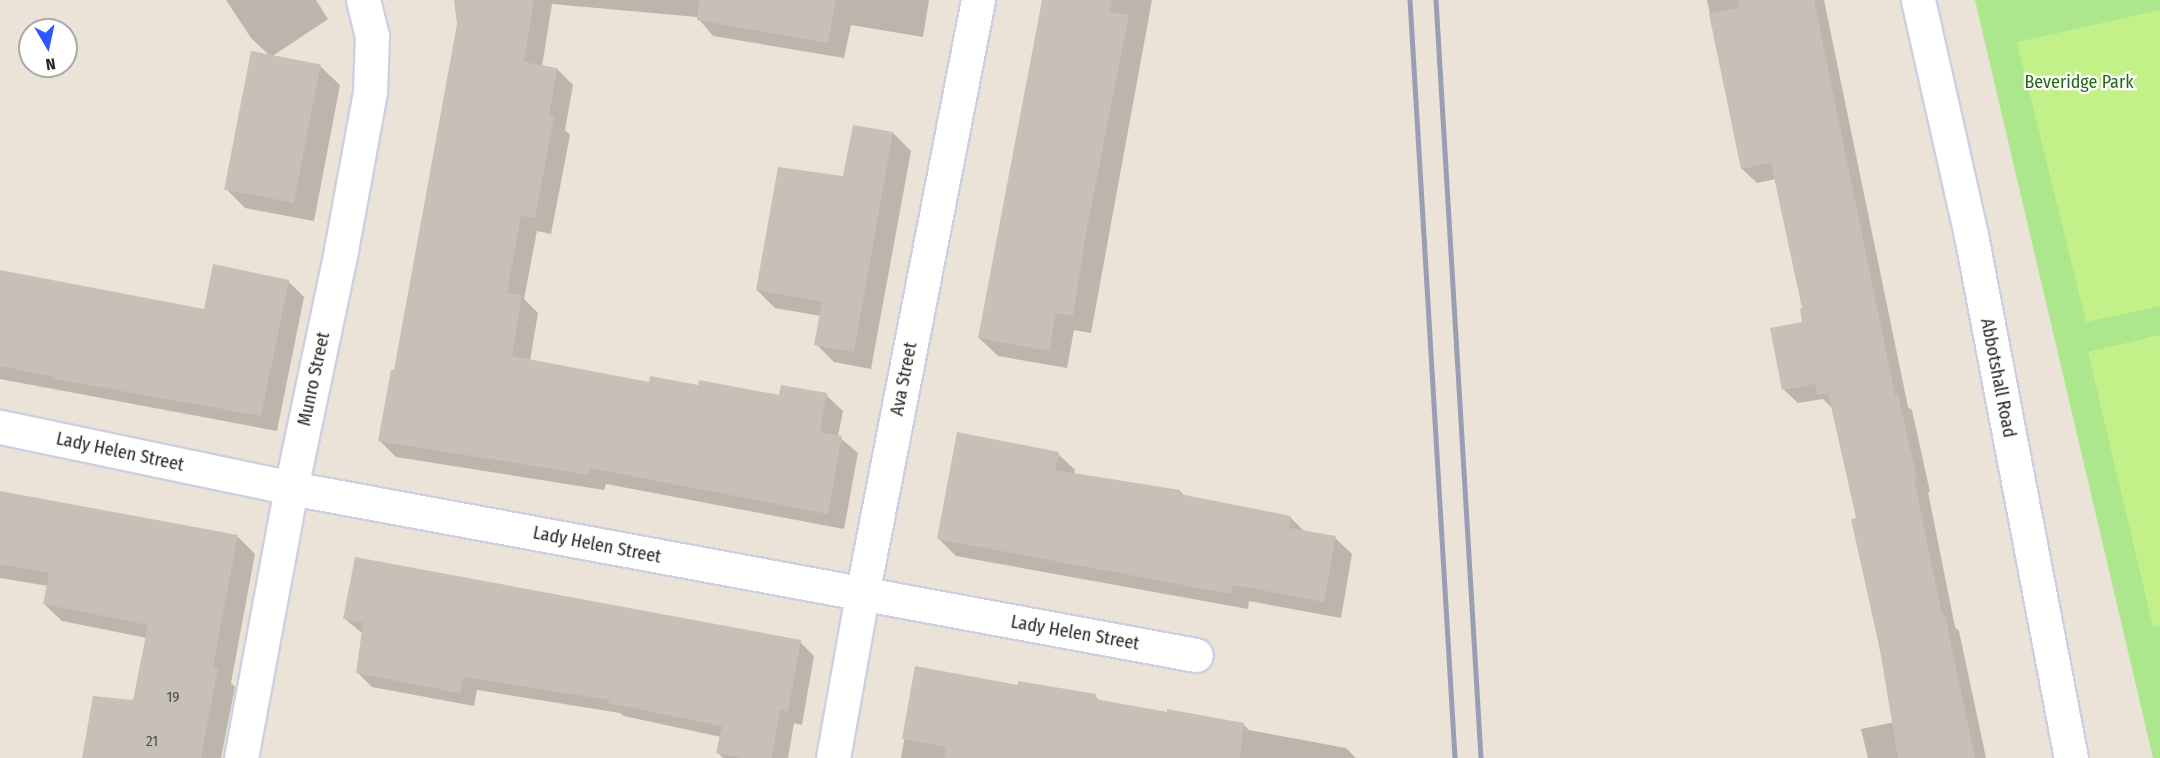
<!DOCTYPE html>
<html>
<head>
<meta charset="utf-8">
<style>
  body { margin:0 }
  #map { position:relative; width:2160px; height:758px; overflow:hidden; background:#ebe3d7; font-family:"Fira Sans Condensed",sans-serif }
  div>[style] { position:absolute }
  .green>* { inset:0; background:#ace78e }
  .pitch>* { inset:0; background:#c4f089 }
  .shadow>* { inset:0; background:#0003 }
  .building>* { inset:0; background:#c6c0b7; transform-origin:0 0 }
  .roads { filter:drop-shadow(2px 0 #ccd0e2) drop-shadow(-2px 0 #ccd0e2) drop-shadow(0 2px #ccd0e2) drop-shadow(0 -2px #ccd0e2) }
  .minor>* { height:33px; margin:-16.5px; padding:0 16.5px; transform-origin:16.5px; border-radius:16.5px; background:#fff }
  .secondary>* { height:33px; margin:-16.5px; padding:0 16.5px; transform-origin:16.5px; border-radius:16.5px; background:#fff }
  .rail>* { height:4.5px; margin:-2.25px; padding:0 2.25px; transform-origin:2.25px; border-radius:2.25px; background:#9a9eb4 }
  span { translate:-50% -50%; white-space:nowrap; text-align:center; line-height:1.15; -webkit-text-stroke:4.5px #fff; paint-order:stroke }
  .number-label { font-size:15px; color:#4f4d4b }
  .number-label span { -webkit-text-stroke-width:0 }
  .park-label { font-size:18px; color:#256813 }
  .street-label { font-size:18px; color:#272727 }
  .north { position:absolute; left:18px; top:18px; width:60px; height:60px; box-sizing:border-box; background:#fff; border:2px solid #a9a9a9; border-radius:50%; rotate:171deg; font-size:16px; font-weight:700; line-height:24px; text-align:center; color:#272727 }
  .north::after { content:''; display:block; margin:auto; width:21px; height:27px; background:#3056ff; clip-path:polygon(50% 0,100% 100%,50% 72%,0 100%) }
</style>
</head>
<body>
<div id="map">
  <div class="green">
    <div style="clip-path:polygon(1975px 0,2160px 0,2160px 758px,2153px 758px)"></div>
  </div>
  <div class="pitch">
    <div style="clip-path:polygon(2160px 10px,2160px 306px,2086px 322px,2017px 42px)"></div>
    <div style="clip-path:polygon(2160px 335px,2160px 625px,2153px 627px,2088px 352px)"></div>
  </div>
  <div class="shadow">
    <div style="clip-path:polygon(226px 0,316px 0,328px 19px,271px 57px,320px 66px,340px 85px,314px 221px,245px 208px,226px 189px,270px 56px,251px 38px)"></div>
    <div style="clip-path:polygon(456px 0,929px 0,923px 37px,851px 25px,844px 58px,713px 36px,697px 17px,552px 4px,542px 66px,557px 69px,573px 85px,565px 130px,570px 135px,551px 234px,537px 231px,524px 299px,538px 313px,530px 361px,651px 384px,781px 397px,826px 395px,843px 411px,838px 436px,858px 453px,844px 529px,606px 484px,604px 490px,396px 457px,380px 441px,395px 372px,459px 24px)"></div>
    <div style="clip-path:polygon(1043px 0,1152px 0,1091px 333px,1074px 330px,1067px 368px,998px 356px,979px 338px)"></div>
    <div style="clip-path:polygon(1707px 0,1824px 0,1908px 407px,1912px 410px,1930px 492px,1928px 492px,1955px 627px,1959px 631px,1986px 758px,1868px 758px,1861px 729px,1895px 722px,1853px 521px,1858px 520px,1833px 409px,1823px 399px,1798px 403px,1783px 389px,1804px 323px,1804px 309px,1776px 179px,1757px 183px,1742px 169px)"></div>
    <div style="clip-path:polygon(893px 133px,911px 151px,871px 369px,834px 362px,816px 344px,821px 316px,775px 308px,757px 290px,845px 178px)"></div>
    <div style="clip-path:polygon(0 271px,205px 311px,288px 281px,304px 297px,277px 431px,0 379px)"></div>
    <div style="clip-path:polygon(1058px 454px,1075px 470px,1074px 475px,1180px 491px,1185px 497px,1290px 517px,1305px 532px,1335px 538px,1352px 554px,1341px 618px,1249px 601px,1248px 609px,956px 556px,939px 539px)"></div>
    <div style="clip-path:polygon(0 492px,238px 537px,255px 554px,231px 683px,235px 687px,221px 758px,83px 758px,135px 702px,147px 638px,62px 621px,44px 604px,48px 586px,0 578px)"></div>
    <div style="clip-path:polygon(345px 619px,800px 642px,814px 656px,802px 725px,794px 723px,788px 758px,723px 758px,718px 753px,721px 737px,624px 716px,620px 713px,477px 690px,474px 706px,372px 687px,358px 673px,363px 634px)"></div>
    <div style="clip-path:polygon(917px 668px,1019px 687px,1095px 696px,1101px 702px,1243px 724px,1249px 730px,1346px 748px,1356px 758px,901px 758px)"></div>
  </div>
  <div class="building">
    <div style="clip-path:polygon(454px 0,534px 0,524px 62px,557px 68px,549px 116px,554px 117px,535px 218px,521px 216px,507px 293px,522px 295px,512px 356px,649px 382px,650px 376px,698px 385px,699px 380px,779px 395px,781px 385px,827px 393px,820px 432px,842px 436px,828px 514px,590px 468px,588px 475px,378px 441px,391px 370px,394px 370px,457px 24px)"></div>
    <div style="clip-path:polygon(699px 0,836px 0,828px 43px,697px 20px)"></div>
    <div style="clip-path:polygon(1042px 0,1112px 0,1110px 12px,1129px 15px,1087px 228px,1073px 316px,1056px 313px,1049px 351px,978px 338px)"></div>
    <div style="clip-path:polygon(1737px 0,1814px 0,1895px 395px,1898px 395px,1917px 478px,1914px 478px,1942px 615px,1945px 615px,1975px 758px,1898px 758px,1880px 650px,1851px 519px,1856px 518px,1828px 393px,1817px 395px,1815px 384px,1782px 390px,1770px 328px,1802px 322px,1800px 309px,1802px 308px,1771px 163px,1741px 169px,1709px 14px,1739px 8px)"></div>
    <div style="left:251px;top:51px;width:71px;height:141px;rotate:11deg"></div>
    <div style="clip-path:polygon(853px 125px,893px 132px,854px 352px,814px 345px,822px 302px,756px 290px,778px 167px,843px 176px)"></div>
    <div style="clip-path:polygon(213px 264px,289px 280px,261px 416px,54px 379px,55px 377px,0 366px,0 270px,204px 309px)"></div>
    <div style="clip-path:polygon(957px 432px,1059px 452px,1055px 470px,1180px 490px,1180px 494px,1291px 516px,1289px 528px,1336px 536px,1324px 602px,1233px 585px,1231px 594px,937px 539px)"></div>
    <div style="clip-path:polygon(0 491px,238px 535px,213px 667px,218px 668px,201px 758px,82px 758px,93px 696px,133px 700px,148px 625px,43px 604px,49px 573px,0 564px)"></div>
    <div style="clip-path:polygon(355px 557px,801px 640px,788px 712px,780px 710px,772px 758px,740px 758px,716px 753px,722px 726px,608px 703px,609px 700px,464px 677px,460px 693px,356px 673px,363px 623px,343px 619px)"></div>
    <div style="clip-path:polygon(915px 666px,1018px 685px,1018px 681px,1096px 694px,1095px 699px,1167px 712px,1167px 709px,1244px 723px,1240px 758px,944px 758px,946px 747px,902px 739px)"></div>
  </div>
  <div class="roads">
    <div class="minor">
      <div style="left:0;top:427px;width:297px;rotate:11.8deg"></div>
      <div style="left:291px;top:488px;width:920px;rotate:10.46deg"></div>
      <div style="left:241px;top:758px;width:275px;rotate:-79.5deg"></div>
      <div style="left:291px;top:488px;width:243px;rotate:-78.1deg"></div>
      <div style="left:341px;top:250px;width:161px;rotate:-79.6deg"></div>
      <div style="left:370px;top:92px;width:56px;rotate:-88deg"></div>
      <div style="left:372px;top:36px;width:37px;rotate:-104deg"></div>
      <div style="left:833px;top:758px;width:166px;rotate:-79.9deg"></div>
      <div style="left:862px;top:595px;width:606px;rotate:-78.97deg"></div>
    </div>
    <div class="secondary">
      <div style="left:1918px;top:0;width:241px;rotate:77.3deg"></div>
      <div style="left:1971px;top:235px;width:532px;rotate:79.18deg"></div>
    </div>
  </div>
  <div class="rail">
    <div style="left:1410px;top:0;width:759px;rotate:86.6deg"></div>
    <div style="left:1436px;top:0;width:759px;rotate:86.6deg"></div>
  </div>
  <div class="number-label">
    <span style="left:173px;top:698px">19</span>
    <span style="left:152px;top:742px">21</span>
  </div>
  <div class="park-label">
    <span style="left:2079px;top:82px">Beveridge Park</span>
  </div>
  <div class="street-label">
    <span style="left:1998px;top:378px;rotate:79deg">Abbotshall Road</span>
    <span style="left:314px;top:379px;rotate:-78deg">Munro Street</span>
    <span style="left:904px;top:379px;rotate:-79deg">Ava Street</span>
    <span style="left:120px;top:452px;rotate:12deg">Lady Helen Street</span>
    <span style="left:597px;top:545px;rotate:11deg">Lady Helen Street</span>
    <span style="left:1075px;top:633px;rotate:10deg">Lady Helen Street</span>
  </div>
  <div class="north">N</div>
</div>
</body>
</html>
